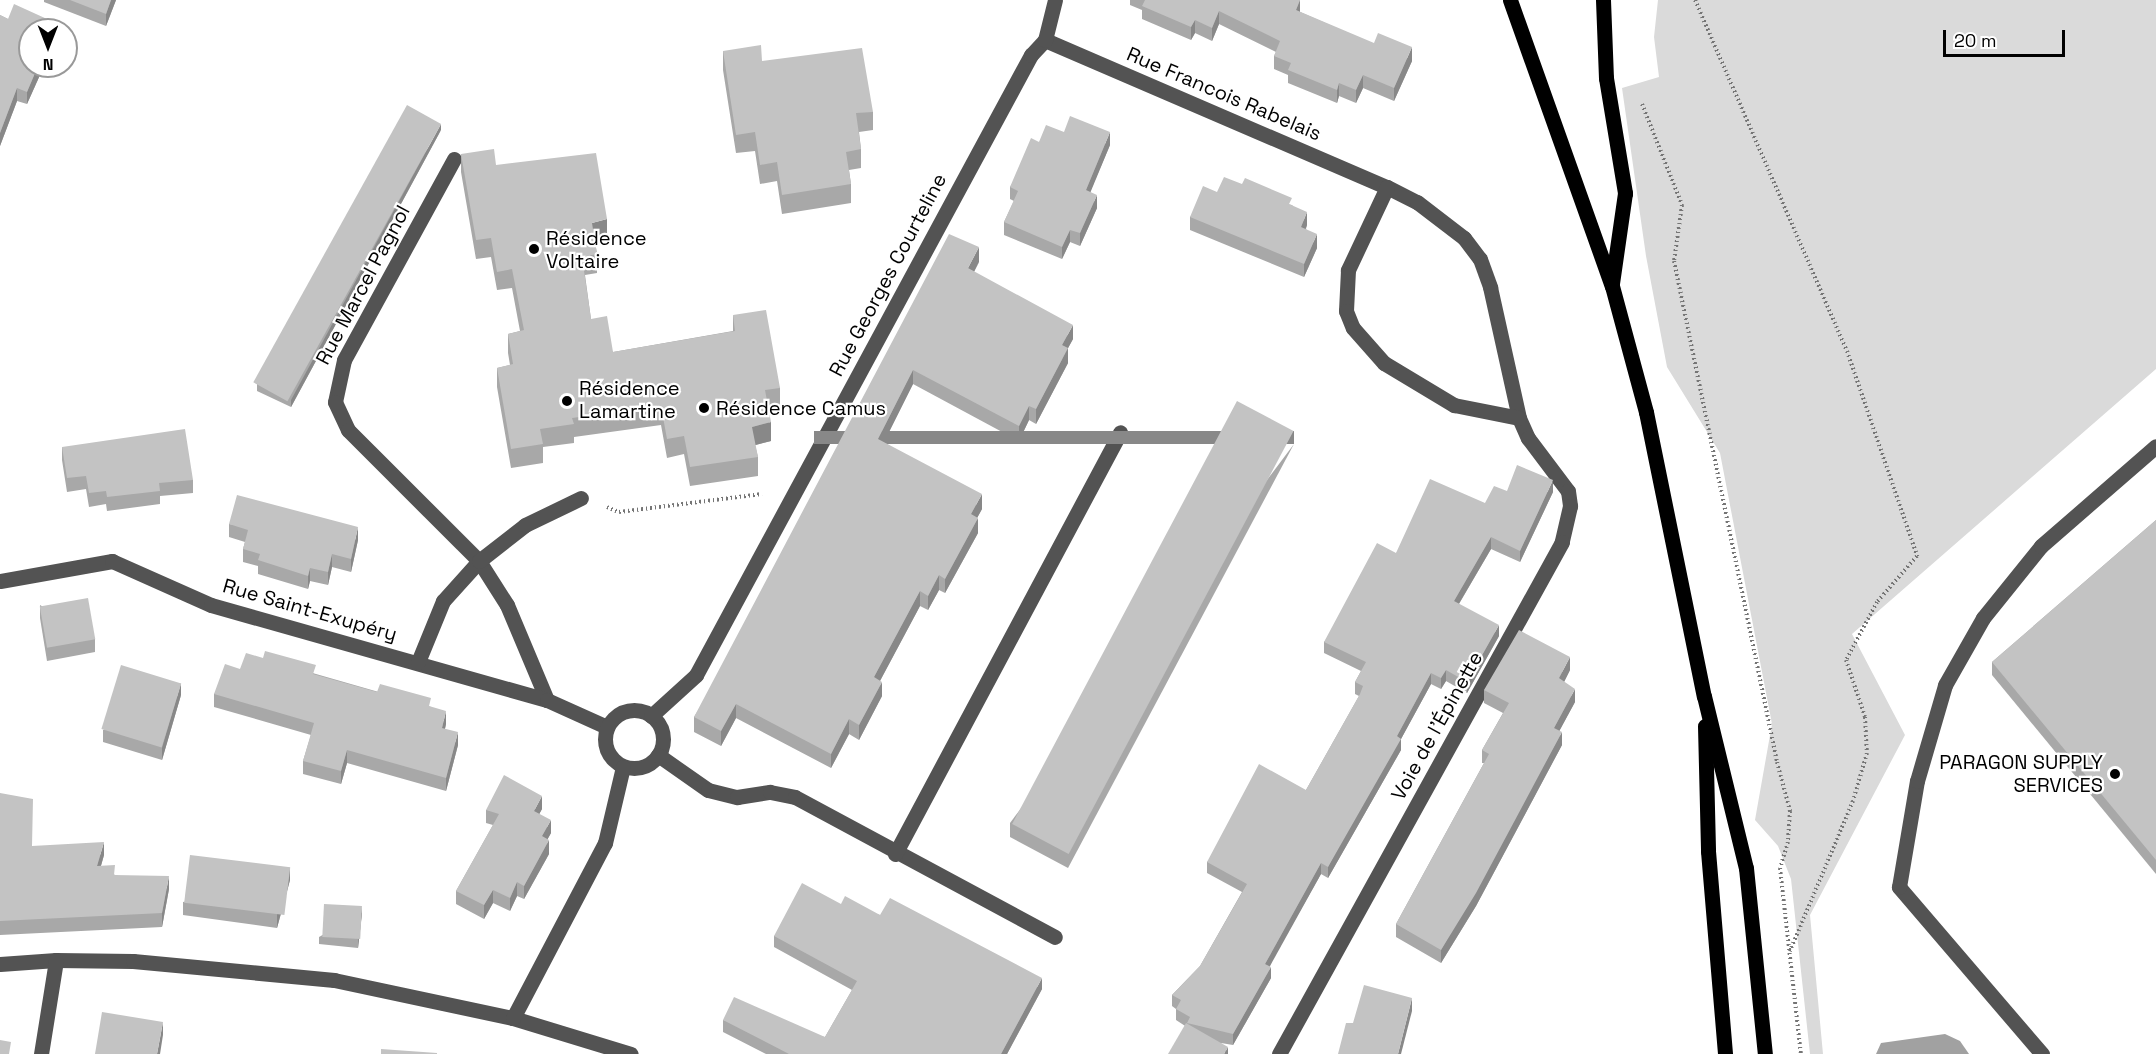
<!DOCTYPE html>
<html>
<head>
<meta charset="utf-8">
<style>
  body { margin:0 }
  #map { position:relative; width:2156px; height:1054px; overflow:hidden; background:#fff; font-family:"Space Grotesk",sans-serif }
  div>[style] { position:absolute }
  .green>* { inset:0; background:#dadada }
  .water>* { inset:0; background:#a1a1a1 }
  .path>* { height:4px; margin-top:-2px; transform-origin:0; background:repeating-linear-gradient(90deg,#757575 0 1.5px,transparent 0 4.5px) }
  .minor>* { height:15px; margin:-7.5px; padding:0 7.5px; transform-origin:7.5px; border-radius:7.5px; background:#535353 }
  .minor>.ring { margin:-7.5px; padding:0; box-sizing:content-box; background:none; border:15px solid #535353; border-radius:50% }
  .major>* { height:15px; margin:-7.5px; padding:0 7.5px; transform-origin:7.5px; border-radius:7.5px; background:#000 }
  .wall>* { inset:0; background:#a8a8a8 }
  .shaded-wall>* { inset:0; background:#888; transform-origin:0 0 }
  .building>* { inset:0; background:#c3c3c3; transform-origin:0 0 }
  .dots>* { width:16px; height:16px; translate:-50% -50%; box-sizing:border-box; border:3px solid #fff; border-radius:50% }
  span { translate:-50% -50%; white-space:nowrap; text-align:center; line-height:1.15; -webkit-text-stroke:4.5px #fff; paint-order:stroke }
  .street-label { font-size:20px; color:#000 }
  .poi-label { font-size:20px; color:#000 }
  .left { translate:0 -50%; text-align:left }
  .right { translate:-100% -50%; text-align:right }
  .north { position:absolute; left:18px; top:18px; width:60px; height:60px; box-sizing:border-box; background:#fff; border:2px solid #999; border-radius:50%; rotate:180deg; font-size:16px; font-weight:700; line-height:24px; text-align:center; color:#000 }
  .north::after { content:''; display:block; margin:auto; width:21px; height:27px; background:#000; clip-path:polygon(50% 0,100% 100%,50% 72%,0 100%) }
  .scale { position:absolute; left:1943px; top:30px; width:122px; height:27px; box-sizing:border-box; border:3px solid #000; border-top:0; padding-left:8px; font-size:18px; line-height:21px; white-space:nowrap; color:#000; -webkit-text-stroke:4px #fff; paint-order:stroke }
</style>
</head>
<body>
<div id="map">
  <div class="green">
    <div style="clip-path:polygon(1658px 0,2156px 0,2156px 369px,1852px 634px,1905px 735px,1810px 915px,1823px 1054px,1810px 1054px,1791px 879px,1778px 846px,1755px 820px,1772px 724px,1720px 453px,1667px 367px,1646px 256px,1622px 88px,1659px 77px,1654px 37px)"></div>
  </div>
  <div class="water">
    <div style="clip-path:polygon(1945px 1034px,1960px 1041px,1969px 1054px,1876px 1054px,1881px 1043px)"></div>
  </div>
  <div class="path">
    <div style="left:1695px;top:0;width:382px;rotate:66.6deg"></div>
    <div style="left:1847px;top:351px;width:217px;rotate:71.1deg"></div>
    <div style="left:1917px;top:556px;width:61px;rotate:131deg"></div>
    <div style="left:1877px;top:602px;width:66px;rotate:118.1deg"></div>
    <div style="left:1846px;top:660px;width:60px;rotate:71.6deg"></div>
    <div style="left:1865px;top:717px;width:36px;rotate:87deg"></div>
    <div style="left:1867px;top:753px;width:50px;rotate:106.3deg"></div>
    <div style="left:1853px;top:801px;width:163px;rotate:112.8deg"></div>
    <div style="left:1642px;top:104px;width:109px;rotate:68.4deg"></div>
    <div style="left:1682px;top:205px;width:57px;rotate:98.1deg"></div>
    <div style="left:1674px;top:261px;width:511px;rotate:78.38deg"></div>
    <div style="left:1777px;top:762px;width:51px;rotate:75.1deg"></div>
    <div style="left:1790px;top:811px;width:31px;rotate:94deg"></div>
    <div style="left:1788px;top:842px;width:27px;rotate:107deg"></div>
    <div style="left:1780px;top:868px;width:187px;rotate:83.6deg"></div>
    <div style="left:607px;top:507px;width:13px;rotate:23deg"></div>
    <div style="left:619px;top:512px;width:144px;rotate:-7.2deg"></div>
  </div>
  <div class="minor">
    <div style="left:1045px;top:40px;width:372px;rotate:23.3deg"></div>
    <div style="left:1387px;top:187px;width:34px;rotate:27deg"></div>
    <div style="left:1417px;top:202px;width:59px;rotate:37.5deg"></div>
    <div style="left:1464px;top:238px;width:26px;rotate:53deg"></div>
    <div style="left:1480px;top:259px;width:30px;rotate:70deg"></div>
    <div style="left:1490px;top:287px;width:134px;rotate:77.5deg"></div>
    <div style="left:1519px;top:418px;width:22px;rotate:66deg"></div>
    <div style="left:1528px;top:438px;width:66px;rotate:53deg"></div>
    <div style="left:1568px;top:491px;width:15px;rotate:82deg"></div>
    <div style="left:1570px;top:506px;width:37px;rotate:103deg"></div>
    <div style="left:1562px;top:542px;width:585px;rotate:118.93deg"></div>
    <div style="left:454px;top:159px;width:229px;rotate:118.7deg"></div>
    <div style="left:344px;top:360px;width:43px;rotate:102.1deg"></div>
    <div style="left:335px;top:402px;width:31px;rotate:65deg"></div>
    <div style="left:348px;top:430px;width:185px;rotate:45deg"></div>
    <div style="left:479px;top:561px;width:52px;rotate:57.5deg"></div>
    <div style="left:507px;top:605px;width:103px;rotate:67.2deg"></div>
    <div style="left:1387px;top:187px;width:92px;rotate:115.2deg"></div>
    <div style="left:1348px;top:270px;width:41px;rotate:92.8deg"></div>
    <div style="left:1346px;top:311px;width:18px;rotate:68deg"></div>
    <div style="left:1353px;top:328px;width:47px;rotate:48.5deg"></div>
    <div style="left:1384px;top:363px;width:82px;rotate:31deg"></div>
    <div style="left:1454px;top:405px;width:66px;rotate:11.3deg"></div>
    <div style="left:0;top:581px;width:114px;rotate:-10.1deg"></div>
    <div style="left:112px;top:561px;width:108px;rotate:24deg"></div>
    <div style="left:211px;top:605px;width:349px;rotate:15.8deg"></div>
    <div style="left:547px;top:700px;width:66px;rotate:24.2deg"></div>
    <div style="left:418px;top:662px;width:66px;rotate:-67.7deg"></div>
    <div style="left:443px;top:601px;width:54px;rotate:-48deg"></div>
    <div style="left:479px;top:561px;width:58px;rotate:-38deg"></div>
    <div style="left:525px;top:525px;width:62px;rotate:-25.7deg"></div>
    <div class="ring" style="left:605px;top:710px;width:43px;height:43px"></div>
    <div style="left:651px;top:716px;width:61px;rotate:-42.3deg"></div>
    <div style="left:696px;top:675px;width:705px;rotate:-61.62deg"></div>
    <div style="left:1031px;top:55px;width:21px;rotate:-47deg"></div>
    <div style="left:1045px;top:40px;width:41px;rotate:-76deg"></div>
    <div style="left:658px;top:755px;width:61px;rotate:35deg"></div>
    <div style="left:708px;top:790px;width:30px;rotate:14deg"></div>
    <div style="left:737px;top:797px;width:33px;rotate:-9deg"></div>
    <div style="left:770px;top:792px;width:25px;rotate:11deg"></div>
    <div style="left:795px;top:797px;width:295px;rotate:28.3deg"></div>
    <div style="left:895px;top:854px;width:478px;rotate:-61.9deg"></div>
    <div style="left:0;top:964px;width:56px;rotate:-4.1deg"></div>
    <div style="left:56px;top:960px;width:77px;rotate:0.7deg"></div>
    <div style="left:133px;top:961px;width:202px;rotate:5.4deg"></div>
    <div style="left:334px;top:980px;width:183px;rotate:12deg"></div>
    <div style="left:513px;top:1018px;width:123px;rotate:17deg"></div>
    <div style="left:513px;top:1018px;width:198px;rotate:-62.3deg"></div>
    <div style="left:605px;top:843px;width:78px;rotate:-76.7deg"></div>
    <div style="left:41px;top:1054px;width:95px;rotate:-80.9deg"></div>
    <div style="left:2042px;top:1054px;width:220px;rotate:-130.6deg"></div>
    <div style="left:1899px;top:887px;width:108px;rotate:-80.4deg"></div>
    <div style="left:1917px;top:781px;width:100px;rotate:-73.7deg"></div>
    <div style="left:1945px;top:685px;width:77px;rotate:-60.4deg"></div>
    <div style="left:1983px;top:618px;width:92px;rotate:-51.1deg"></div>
    <div style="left:2041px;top:546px;width:152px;rotate:-41deg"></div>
  </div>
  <div class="major">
    <div style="left:1510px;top:0;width:304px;rotate:70.4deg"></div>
    <div style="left:1612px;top:286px;width:131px;rotate:74.9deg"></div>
    <div style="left:1646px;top:412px;width:290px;rotate:78.5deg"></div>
    <div style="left:1704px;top:696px;width:177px;rotate:76.3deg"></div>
    <div style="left:1746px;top:868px;width:187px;rotate:84.2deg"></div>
    <div style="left:1603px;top:0;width:78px;rotate:87.8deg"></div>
    <div style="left:1606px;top:78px;width:117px;rotate:80.6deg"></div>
    <div style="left:1625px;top:193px;width:91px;rotate:98.2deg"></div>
    <div style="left:1705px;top:726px;width:125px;rotate:88.6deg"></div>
    <div style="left:1708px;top:851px;width:204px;rotate:85.2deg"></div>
  </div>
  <div class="wall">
    <div style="clip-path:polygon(44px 0,116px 0,106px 26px,44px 2px)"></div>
    <div style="clip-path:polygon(1130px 0,1300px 0,1300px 12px,1412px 61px,1394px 101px,1363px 88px,1356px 103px,1339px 96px,1337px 103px,1288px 83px,1288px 75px,1274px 69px,1274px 56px,1276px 52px,1219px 24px,1212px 41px,1195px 33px,1191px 40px,1142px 19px,1142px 10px,1130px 5px)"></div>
    <div style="clip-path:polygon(0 15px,8px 19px,58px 30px,30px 66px,44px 66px,27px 104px,17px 101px,0 146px)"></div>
    <div style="clip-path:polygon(723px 51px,762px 61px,873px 112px,873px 130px,859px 132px,861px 149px,861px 168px,849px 170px,851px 184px,851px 203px,782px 214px,777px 181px,760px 184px,755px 151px,736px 153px,723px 70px)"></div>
    <div style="clip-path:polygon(441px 130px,291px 407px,257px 391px,257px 384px)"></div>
    <div style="clip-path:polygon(1064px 132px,1110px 145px,1090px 192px,1097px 208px,1080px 246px,1070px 242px,1062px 259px,1004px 235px,1004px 222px,1014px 201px,1010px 199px,1010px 187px,1039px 142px)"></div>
    <div style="clip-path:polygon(461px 154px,496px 165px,607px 238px,595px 241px,597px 254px,597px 273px,585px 275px,591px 319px,613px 352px,733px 331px,733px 315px,780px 388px,780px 406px,768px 408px,771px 441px,755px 445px,758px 457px,758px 476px,690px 486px,684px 454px,667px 458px,661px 425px,574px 437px,574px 443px,543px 447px,543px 463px,511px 468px,497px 387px,497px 368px,510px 365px,508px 353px,508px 334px,520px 331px,512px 288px,497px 290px,491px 257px,476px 259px,461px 172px)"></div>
    <div style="clip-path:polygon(1217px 192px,1292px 205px,1307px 225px,1306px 229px,1317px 248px,1304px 277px,1190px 230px,1190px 217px)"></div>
    <div style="clip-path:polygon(979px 262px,974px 272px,1073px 339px,1068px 348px,1068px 363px,1036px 424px,1029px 420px,1019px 441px,913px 384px,884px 442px,982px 509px,977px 518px,978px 533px,945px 593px,939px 590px,928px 610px,920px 606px,880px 681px,882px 696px,859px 740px,849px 734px,831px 768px,736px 718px,721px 746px,694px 732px,694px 717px)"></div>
    <div style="clip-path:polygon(1294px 444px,1068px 868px,1010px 837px,1010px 823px)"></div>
    <div style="clip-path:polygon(62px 447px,193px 480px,193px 493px,160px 496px,160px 504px,107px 511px,106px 504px,89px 507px,86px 489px,67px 492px,62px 460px)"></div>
    <div style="clip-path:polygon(1507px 491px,1553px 492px,1520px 562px,1491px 549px,1459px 604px,1499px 636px,1467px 693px,1446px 681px,1441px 689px,1431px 684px,1401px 739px,1401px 750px,1328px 878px,1321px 874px,1269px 966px,1271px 978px,1233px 1045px,1221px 1043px,1228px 1054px,1176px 1020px,1176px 1009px,1172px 1006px,1172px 995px,1200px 966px,1242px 892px,1207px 873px,1207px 862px,1306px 790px,1359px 696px,1355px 694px,1355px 682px,1361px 671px,1324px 653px,1324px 642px,1396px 553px)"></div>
    <div style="clip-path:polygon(2156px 520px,2156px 874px,1992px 675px,1992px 662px)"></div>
    <div style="clip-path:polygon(229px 524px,358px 540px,351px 572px,332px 567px,328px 585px,310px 581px,308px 589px,258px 574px,258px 566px,243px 562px,243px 549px,245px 542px,229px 537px)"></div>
    <div style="clip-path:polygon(40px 605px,95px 639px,95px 652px,47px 661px,40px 618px)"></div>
    <div style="clip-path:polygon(263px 658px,316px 674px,431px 707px,446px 724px,445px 729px,458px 745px,446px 791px,347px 763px,341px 784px,303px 774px,303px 761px,311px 735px,214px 707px,214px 694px,240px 669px)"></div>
    <div style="clip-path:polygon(1570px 670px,1564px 682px,1575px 702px,1559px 731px,1562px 745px,1476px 906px,1441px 963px,1396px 937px,1396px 924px,1484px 763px,1482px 763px,1482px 750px,1503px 713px,1484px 703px,1484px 690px)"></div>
    <div style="clip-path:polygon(181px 695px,162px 760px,103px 742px,103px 730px)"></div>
    <div style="clip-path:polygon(0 793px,32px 846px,104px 855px,101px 866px,115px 875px,169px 889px,162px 927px,0 935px)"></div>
    <div style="clip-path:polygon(542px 809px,539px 814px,551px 833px,547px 840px,549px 854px,524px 899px,517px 896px,510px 911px,493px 903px,484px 919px,456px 904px,456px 891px,493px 825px,486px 823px,486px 810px)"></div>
    <div style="clip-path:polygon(290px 880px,277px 928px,183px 915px,183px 902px)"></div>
    <div style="clip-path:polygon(841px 904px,880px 915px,1042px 989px,1007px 1054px,766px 1054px,723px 1032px,723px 1020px,825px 1037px,852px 990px,774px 947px,774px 936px)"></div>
    <div style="clip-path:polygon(362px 913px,358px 948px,319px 944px,319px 937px)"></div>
  </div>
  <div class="shaded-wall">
    <div style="clip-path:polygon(111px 0,116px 0,106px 26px,106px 14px)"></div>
    <div style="clip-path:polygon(1300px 0,1300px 13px,1296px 10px)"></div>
    <div style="clip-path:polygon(1219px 11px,1219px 24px,1212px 41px,1212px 28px)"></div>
    <div style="clip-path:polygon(1195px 20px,1195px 33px,1191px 40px,1191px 27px)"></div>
    <div style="clip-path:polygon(1412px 47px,1412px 61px,1394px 101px,1394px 88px)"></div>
    <div style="clip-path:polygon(38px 66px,44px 66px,27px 104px,27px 92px)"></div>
    <div style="clip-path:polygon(1363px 75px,1363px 88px,1356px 103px,1356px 90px)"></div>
    <div style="clip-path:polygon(1339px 83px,1339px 96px,1337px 103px,1337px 90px)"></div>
    <div style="clip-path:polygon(17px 88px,17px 101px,0 146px,0 133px)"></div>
    <div style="clip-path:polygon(441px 124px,441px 130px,291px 407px,291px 400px)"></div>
    <div style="clip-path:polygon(1110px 132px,1110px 145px,1086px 203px,1086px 190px)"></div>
    <div style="clip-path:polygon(1097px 195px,1097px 208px,1080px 246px,1080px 233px)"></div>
    <div style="clip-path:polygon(1307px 212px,1307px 225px,1301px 240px,1301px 227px)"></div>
    <div style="clip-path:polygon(607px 219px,607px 238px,592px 242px,592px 223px)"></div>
    <div style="clip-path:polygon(1070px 230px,1070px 242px,1062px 259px,1062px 247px)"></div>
    <div style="clip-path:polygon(1317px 234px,1317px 248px,1304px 277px,1304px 264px)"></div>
    <div style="clip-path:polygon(979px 247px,979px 262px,968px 283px,968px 268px)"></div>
    <div style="clip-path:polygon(1073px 325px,1073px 339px,1062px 359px,1062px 345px)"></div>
    <div style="clip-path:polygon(1068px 348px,1068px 363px,1036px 424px,1036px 409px)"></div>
    <div style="clip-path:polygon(913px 370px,913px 384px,878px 454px,878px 439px)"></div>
    <div style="clip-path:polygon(1029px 406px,1029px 420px,1019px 441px,1019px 426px)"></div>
    <div style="clip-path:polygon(771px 422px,771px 441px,752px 446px,752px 427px)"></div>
    <div style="left:1294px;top:431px;width:13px;height:480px;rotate:90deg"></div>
    <div style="clip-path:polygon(1553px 480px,1553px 492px,1520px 562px,1520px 551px)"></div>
    <div style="clip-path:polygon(982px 494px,982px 509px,971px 529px,971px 514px)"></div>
    <div style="clip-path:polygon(978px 518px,978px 533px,945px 593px,945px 579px)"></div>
    <div style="clip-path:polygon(358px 527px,358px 540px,351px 572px,351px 559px)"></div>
    <div style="clip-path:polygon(1491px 537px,1491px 549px,1454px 612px,1454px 601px)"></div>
    <div style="clip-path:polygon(332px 554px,332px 567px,328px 585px,328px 572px)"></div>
    <div style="clip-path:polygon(310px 568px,310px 581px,308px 589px,308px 576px)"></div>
    <div style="clip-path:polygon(939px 575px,939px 590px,928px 610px,928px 596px)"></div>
    <div style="clip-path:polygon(920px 591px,920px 606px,874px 692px,874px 677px)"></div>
    <div style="clip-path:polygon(1499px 625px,1499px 636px,1467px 693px,1467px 682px)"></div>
    <div style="clip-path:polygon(1570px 657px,1570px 670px,1559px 692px,1559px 678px)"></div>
    <div style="clip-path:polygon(1446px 670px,1446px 681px,1441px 689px,1441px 678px)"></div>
    <div style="clip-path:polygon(1431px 673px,1431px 684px,1401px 739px,1401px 750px,1328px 878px,1328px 867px,1397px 736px)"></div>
    <div style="clip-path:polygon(882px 682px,882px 696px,859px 740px,859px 725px)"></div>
    <div style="clip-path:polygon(181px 683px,181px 695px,162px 760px,162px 748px)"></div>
    <div style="clip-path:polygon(1575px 689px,1575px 702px,1554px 741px,1554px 728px)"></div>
    <div style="clip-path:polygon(736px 704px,736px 718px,721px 746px,721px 731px)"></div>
    <div style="clip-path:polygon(446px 711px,446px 724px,442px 741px,442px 728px)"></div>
    <div style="clip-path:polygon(849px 719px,849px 734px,831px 768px,831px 754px)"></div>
    <div style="clip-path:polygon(458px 732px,458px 745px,446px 791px,446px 778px)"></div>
    <div style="clip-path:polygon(1562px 732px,1562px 745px,1476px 906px,1441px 963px,1441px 950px)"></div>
    <div style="clip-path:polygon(347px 750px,347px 763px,341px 784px,341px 771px)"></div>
    <div style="clip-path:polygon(542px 796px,542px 809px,534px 824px,534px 811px)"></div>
    <div style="clip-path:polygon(551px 820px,551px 833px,542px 849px,542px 836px)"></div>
    <div style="clip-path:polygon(549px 840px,549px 854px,524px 899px,524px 886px)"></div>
    <div style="clip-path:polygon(104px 842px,104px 855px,97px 879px,97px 866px)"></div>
    <div style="clip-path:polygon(1321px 863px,1321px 874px,1265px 975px,1265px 964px)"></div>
    <div style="clip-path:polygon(290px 867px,290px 880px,277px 928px,277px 915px)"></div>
    <div style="clip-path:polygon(169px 876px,169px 889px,162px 927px,162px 913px)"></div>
    <div style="clip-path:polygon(517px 882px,517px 896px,510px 911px,510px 898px)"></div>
    <div style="clip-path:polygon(493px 890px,493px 903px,484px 919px,484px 905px)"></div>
    <div style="clip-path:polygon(362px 906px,362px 913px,358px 948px,358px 941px)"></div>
    <div style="clip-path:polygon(1271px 967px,1271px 978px,1233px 1045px,1233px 1034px)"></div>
    <div style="clip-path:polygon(1042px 978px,1042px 989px,1007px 1054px,1001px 1054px)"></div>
    <div style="clip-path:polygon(1412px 998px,1412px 1011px,1401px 1054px,1398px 1054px)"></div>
    <div style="clip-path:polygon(163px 1022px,163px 1035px,160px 1054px,157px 1054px)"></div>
    <div style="clip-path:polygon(1228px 1047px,1228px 1054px,1224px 1054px)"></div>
  </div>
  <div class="building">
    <div style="clip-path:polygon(70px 0,111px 0,106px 14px)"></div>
    <div style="clip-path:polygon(1145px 0,1300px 0,1296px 10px,1374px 43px,1378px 33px,1412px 47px,1394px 88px,1363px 75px,1356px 90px,1339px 83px,1337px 90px,1288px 70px,1291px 63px,1274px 56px,1280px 41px,1219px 11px,1212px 28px,1195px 20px,1191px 27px,1142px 6px)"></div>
    <div style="clip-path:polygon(14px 4px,58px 24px,55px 30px,30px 30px,30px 66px,38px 66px,27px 92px,17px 88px,0 133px,0 15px,8px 19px)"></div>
    <div style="clip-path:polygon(761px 45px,762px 61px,862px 48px,873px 112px,856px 113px,861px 149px,846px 152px,851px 184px,782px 195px,777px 162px,760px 165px,755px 132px,736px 135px,723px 51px)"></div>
    <div style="left:407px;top:105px;width:39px;height:317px;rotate:29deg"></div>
    <div style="clip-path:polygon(1070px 116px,1110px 132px,1086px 190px,1097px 195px,1080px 233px,1070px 230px,1062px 247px,1004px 222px,1018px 191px,1010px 187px,1031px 138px,1039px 142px,1046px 125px,1064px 132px)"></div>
    <div style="clip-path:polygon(494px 149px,496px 165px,596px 153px,607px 219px,592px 223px,597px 254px,582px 257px,591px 319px,607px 316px,613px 352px,735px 331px,733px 315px,766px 310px,780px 388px,765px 390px,771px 422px,752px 427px,758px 457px,690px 467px,684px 436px,667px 439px,661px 406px,572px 418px,574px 424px,540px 429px,543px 444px,511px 449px,497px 368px,513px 364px,508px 334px,524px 330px,512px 269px,497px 272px,491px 238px,476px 240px,461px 154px)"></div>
    <div style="clip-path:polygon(1224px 177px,1242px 184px,1245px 178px,1292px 198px,1289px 204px,1307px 212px,1301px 227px,1317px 234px,1304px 264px,1190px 217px,1203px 186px,1217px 192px)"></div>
    <div style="clip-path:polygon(949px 234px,979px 247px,968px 268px,1073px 325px,1062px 345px,1068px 348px,1036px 409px,1029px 406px,1019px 426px,913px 370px,878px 439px,982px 494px,971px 514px,978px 518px,945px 579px,939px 575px,928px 596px,920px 591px,874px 677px,882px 682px,859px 725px,849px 719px,831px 754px,736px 704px,721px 731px,694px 717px)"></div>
    <div style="left:1237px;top:401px;width:64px;height:479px;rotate:28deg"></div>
    <div style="clip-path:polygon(185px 429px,193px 480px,159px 483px,160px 491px,107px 497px,106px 491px,89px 493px,86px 476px,67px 478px,62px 447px)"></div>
    <div style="clip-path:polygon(1517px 465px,1553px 480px,1520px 551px,1491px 537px,1454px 601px,1499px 625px,1467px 682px,1446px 670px,1441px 678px,1431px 673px,1397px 736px,1401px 739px,1328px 867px,1321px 863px,1265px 964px,1271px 967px,1233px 1034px,1187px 1023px,1190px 1017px,1176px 1009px,1181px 1000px,1172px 995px,1200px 966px,1247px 884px,1207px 862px,1259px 764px,1306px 790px,1360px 694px,1363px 686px,1355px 682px,1366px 662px,1324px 642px,1377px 543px,1396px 553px,1430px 479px,1485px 503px,1494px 486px,1507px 491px)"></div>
    <div style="clip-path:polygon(237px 495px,358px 527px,351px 559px,332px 554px,328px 572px,310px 568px,308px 576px,258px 560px,260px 554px,243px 549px,248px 530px,229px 524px)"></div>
    <div style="clip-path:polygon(2156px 520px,2156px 860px,1992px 662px)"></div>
    <div style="left:88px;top:598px;width:42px;height:49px;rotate:80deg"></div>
    <div style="clip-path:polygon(1519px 630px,1570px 657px,1559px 678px,1575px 689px,1554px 728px,1562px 732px,1476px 893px,1441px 950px,1396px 924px,1489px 754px,1482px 750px,1509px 703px,1484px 690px)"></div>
    <div style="clip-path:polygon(265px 651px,316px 665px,313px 674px,377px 692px,380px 684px,431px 698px,429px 706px,446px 711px,442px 728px,458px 732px,446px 778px,347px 750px,341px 771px,303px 761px,314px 723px,214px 694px,225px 664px,240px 669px,246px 653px,263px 658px)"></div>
    <div style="left:121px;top:665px;width:63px;height:67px;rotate:17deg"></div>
    <div style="clip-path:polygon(504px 775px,542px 796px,534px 811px,551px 820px,542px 836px,549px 840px,524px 886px,517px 882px,510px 898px,493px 890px,484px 905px,456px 891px,499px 814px,486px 810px)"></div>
    <div style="clip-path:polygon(0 793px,33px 799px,32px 846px,104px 842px,97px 866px,115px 865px,114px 875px,169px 876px,162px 913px,0 921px)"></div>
    <div style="left:190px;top:855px;width:101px;height:48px;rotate:7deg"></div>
    <div style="clip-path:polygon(802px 883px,841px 904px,845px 896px,880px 915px,890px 898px,1042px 978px,1001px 1054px,789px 1054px,723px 1020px,734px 997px,825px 1037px,857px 981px,774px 936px)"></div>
    <div style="left:324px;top:904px;width:38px;height:33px;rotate:3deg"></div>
    <div style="clip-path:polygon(1364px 985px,1412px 998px,1398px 1054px,1338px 1054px,1346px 1023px,1353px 1023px)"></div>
    <div style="clip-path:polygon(102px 1012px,163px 1022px,157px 1054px,95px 1054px)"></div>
    <div style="clip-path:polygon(1186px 1023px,1228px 1047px,1224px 1054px,1168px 1054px)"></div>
    <div style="clip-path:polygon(0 1040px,11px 1042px,9px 1054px,0 1054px)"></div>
    <div style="clip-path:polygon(381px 1049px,437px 1053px,437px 1054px,381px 1054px)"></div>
  </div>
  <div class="dots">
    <div style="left:534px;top:249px;background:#000"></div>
    <div style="left:567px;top:401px;background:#000"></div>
    <div style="left:704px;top:408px;background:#000"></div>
    <div style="left:2115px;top:774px;background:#000"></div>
  </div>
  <div class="street-label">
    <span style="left:1224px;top:94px;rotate:23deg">Rue Francois Rabelais</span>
    <span style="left:888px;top:275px;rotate:-62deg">Rue Georges Courteline</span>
    <span style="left:363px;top:285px;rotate:-62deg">Rue Marcel Pagnol</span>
    <span style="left:310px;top:610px;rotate:16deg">Rue Saint-Exupéry</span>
    <span style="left:1437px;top:726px;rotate:-61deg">Voie de l'Épinette</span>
  </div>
  <div class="poi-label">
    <span class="left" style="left:546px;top:250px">Résidence<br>Voltaire</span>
    <span class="left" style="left:579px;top:400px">Résidence<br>Lamartine</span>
    <span class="left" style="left:716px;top:408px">Résidence Camus</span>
    <span class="right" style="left:2103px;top:774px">PARAGON SUPPLY<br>SERVICES</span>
  </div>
  <div class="north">N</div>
  <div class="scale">20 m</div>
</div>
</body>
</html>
